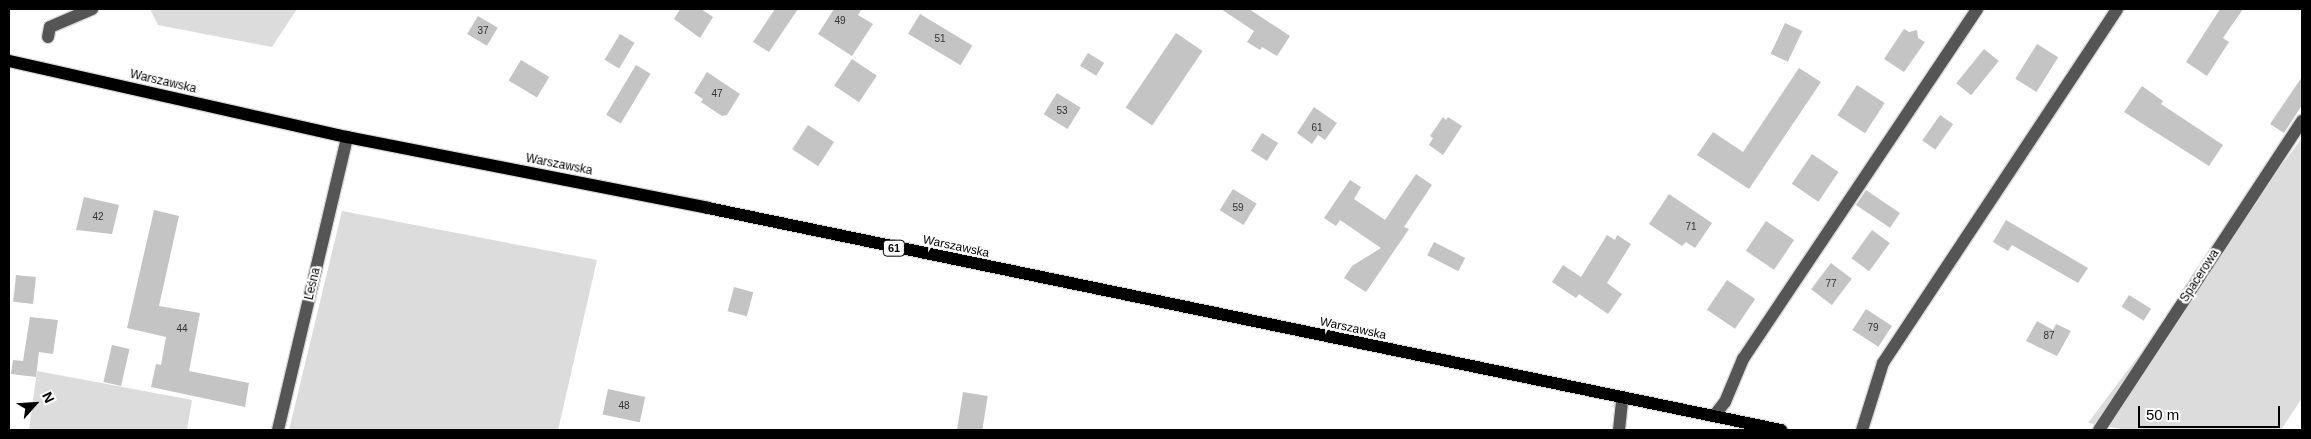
<!DOCTYPE html>
<html>
<head>
<meta charset="utf-8">
<style>
  body { margin:0 }
  #map { position:relative; width:2311px; height:439px; overflow:hidden; background:#fff; font-family:Helvetica,sans-serif }
  div>[style] { position:absolute }
  .green>* { inset:0; background:#dcdcdc }
  .building>* { inset:0; background:#c4c4c4; transform-origin:0 0 }
  .roads { filter:drop-shadow(1px 0 #dbdbdb) drop-shadow(-1px 0 #dbdbdb) drop-shadow(0 1px #dbdbdb) drop-shadow(0 -1px #dbdbdb) }
  .minor>* { height:12px; margin:-6px; padding:0 6px; transform-origin:6px; border-radius:6px; background:#555 }
  .major>* { height:12px; margin:-6px; padding:0 6px; transform-origin:6px; border-radius:6px; background:#000 }
  span { translate:-50% -50%; white-space:nowrap; text-align:center; line-height:1.15; -webkit-text-stroke:4.5px #fff; paint-order:stroke }
  .number-label { font-size:10px; color:#313131 }
  .number-label span { -webkit-text-stroke-width:0 }
  .shield-label span { padding:1px 4px; background:#fff; border:1px solid; border-radius:4px; -webkit-text-stroke-width:0 }
  .shield-label { font-size:11px; color:#000; font-weight:700 }
  .street-label { font-size:12px; color:#000 }
  .frame { position:absolute; inset:0; border:10px solid #000; pointer-events:none }
  .north { position:absolute; left:10px; top:379px; width:50px; height:50px; -webkit-text-stroke:4px #fff; paint-order:stroke; rotate:64deg; font-size:14px; font-weight:700; line-height:20px; text-align:center; color:#000 }
  .north::after { content:''; display:block; margin:auto; width:18px; height:22px; background:#000; clip-path:polygon(50% 0,100% 100%,50% 72%,0 100%) }
  .scale { position:absolute; left:2138px; top:406px; width:142px; height:22px; box-sizing:border-box; border:2px solid #000; border-top:0; padding-left:6px; font-size:15px; line-height:18px; white-space:nowrap; color:#000; -webkit-text-stroke:4px #fff; paint-order:stroke }
</style>
</head>
<body>
<div id="map">
  <div class="green">
    <div style="clip-path:polygon(150px 9px,297px 9px,272px 47px,158px 25px)"></div>
    <div style="clip-path:polygon(2302px 138px,2302px 398px,2281px 430px,2126px 430px,2088px 423px)"></div>
    <div style="clip-path:polygon(342px 211px,597px 260px,558px 430px,289px 430px)"></div>
    <div style="clip-path:polygon(37px 371px,192px 400px,187px 430px,29px 430px)"></div>
  </div>
  <div class="building">
    <div style="clip-path:polygon(680px 9px,701px 9px,713px 17px,700px 38px,674px 19px)"></div>
    <div style="clip-path:polygon(775px 9px,798px 9px,769px 52px,753px 42px)"></div>
    <div style="clip-path:polygon(834px 9px,862px 9px,858px 15px,873px 24px,852px 56px,818px 34px)"></div>
    <div style="clip-path:polygon(1221px 9px,1249px 9px,1290px 36px,1277px 56px,1262px 47px,1260px 50px,1247px 42px,1254px 31px)"></div>
    <div style="clip-path:polygon(2220px 9px,2243px 9px,2223px 38px,2229px 42px,2207px 76px,2186px 62px)"></div>
    <div style="left:920px;top:14px;width:61px;height:23px;rotate:31deg"></div>
    <div style="left:478px;top:16px;width:23px;height:21px;rotate:31deg"></div>
    <div style="left:1785px;top:23px;width:19px;height:34px;rotate:25deg"></div>
    <div style="clip-path:polygon(1904px 29px,1909px 32px,1917px 30px,1918px 38px,1925px 42px,1904px 72px,1884px 59px)"></div>
    <div style="left:1176px;top:33px;width:32px;height:90px;rotate:34deg"></div>
    <div style="left:620px;top:34px;width:17px;height:30px;rotate:31deg"></div>
    <div style="left:2037px;top:44px;width:25px;height:41px;rotate:32deg"></div>
    <div style="left:1984px;top:49px;width:19px;height:44px;rotate:39deg"></div>
    <div style="left:1088px;top:53px;width:19px;height:15px;rotate:32deg"></div>
    <div style="left:852px;top:59px;width:30px;height:32px;rotate:34deg"></div>
    <div style="left:521px;top:60px;width:33px;height:24px;rotate:31deg"></div>
    <div style="left:636px;top:65px;width:17px;height:58px;rotate:31deg"></div>
    <div style="clip-path:polygon(1799px 68px,1821px 82px,1749px 189px,1697px 155px,1713px 132px,1743px 152px)"></div>
    <div style="clip-path:polygon(707px 72px,740px 94px,727px 115px,722px 116px,701px 102px,703px 99px,694px 93px)"></div>
    <div style="clip-path:polygon(2302px 77px,2302px 105px,2284px 133px,2270px 124px)"></div>
    <div style="left:1857px;top:85px;width:33px;height:36px;rotate:33deg"></div>
    <div style="clip-path:polygon(2142px 86px,2163px 101px,2161px 104px,2223px 145px,2209px 166px,2124px 112px)"></div>
    <div style="left:1057px;top:93px;width:28px;height:25px;rotate:32deg"></div>
    <div style="clip-path:polygon(1314px 107px,1337px 123px,1325px 140px,1318px 135px,1312px 144px,1297px 133px)"></div>
    <div style="left:1940px;top:115px;width:16px;height:31px;rotate:35deg"></div>
    <div style="clip-path:polygon(1443px 117px,1446px 120px,1448px 117px,1462px 126px,1443px 155px,1429px 145px,1433px 138px,1430px 136px)"></div>
    <div style="left:808px;top:125px;width:31px;height:29px;rotate:33deg"></div>
    <div style="left:1262px;top:133px;width:19px;height:21px;rotate:32deg"></div>
    <div style="left:1812px;top:154px;width:32px;height:36px;rotate:34deg"></div>
    <div style="clip-path:polygon(1416px 174px,1432px 185px,1404px 227px,1409px 229px,1366px 292px,1344px 278px,1352px 266px,1381px 248px,1340px 220px,1336px 226px,1324px 218px,1350px 180px,1361px 187px,1354px 199px,1385px 220px)"></div>
    <div style="left:1233px;top:189px;width:28px;height:25px;rotate:32deg"></div>
    <div style="left:1866px;top:190px;width:41px;height:18px;rotate:34deg"></div>
    <div style="clip-path:polygon(1669px 194px,1712px 223px,1695px 248px,1686px 242px,1682px 246px,1649px 224px)"></div>
    <div style="clip-path:polygon(84px 197px,119px 205px,112px 234px,76px 230px)"></div>
    <div style="clip-path:polygon(154px 210px,179px 216px,159px 306px,200px 313px,189px 371px,249px 383px,245px 407px,151px 387px,156px 364px,161px 365px,166px 337px,127px 328px)"></div>
    <div style="clip-path:polygon(2006px 220px,2088px 268px,2078px 283px,2012px 245px,2008px 251px,1993px 242px)"></div>
    <div style="left:1766px;top:221px;width:34px;height:36px;rotate:34deg"></div>
    <div style="left:1872px;top:230px;width:22px;height:35px;rotate:36deg"></div>
    <div style="clip-path:polygon(1607px 235px,1615px 240px,1617px 235px,1631px 244px,1607px 283px,1622px 294px,1608px 314px,1579px 294px,1576px 298px,1552px 282px,1563px 265px,1581px 277px)"></div>
    <div style="left:1434px;top:242px;width:35px;height:15px;rotate:27deg"></div>
    <div style="left:1831px;top:263px;width:26px;height:33px;rotate:37deg"></div>
    <div style="left:16px;top:275px;width:20px;height:27px;rotate:6deg"></div>
    <div style="left:1727px;top:280px;width:34px;height:36px;rotate:34deg"></div>
    <div style="left:734px;top:287px;width:20px;height:25px;rotate:15deg"></div>
    <div style="left:2129px;top:295px;width:26px;height:14px;rotate:32deg"></div>
    <div style="left:1866px;top:309px;width:31px;height:25px;rotate:33deg"></div>
    <div style="clip-path:polygon(30px 317px,58px 320px,53px 354px,39px 352px,36px 377px,11px 374px,13px 360px,23px 361px)"></div>
    <div style="clip-path:polygon(2037px 321px,2053px 330px,2056px 324px,2071px 331px,2057px 356px,2026px 341px)"></div>
    <div style="left:112px;top:345px;width:18px;height:38px;rotate:13deg"></div>
    <div style="left:608px;top:389px;width:38px;height:26px;rotate:12deg"></div>
    <div style="left:963px;top:392px;width:25px;height:38px;rotate:9deg"></div>
  </div>
  <div class="roads">
    <div class="minor">
      <div style="left:48px;top:37px;width:10px;rotate:-79deg"></div>
      <div style="left:50px;top:27px;width:46px;rotate:-23.2deg"></div>
      <div style="left:1714px;top:416px;width:18px;rotate:-52deg"></div>
      <div style="left:1725px;top:402px;width:47px;rotate:-67.3deg"></div>
      <div style="left:1743px;top:359px;width:421px;rotate:-56.2deg"></div>
      <div style="left:278px;top:430px;width:301px;rotate:-76.7deg"></div>
      <div style="left:1619px;top:430px;width:30px;rotate:-84deg"></div>
      <div style="left:1862px;top:430px;width:70px;rotate:-72.6deg"></div>
      <div style="left:1883px;top:363px;width:424px;rotate:-56.5deg"></div>
      <div style="left:2099px;top:430px;width:370px;rotate:-56.7deg"></div>
    </div>
    <div class="major">
      <div style="left:9px;top:61px;width:346px;rotate:12.7deg"></div>
      <div style="left:347px;top:137px;width:368px;rotate:11.1deg"></div>
      <div style="left:708px;top:208px;width:1096px;rotate:11.69deg"></div>
    </div>
  </div>
  <div class="number-label">
    <span style="left:840px;top:21px">49</span>
    <span style="left:483px;top:31px">37</span>
    <span style="left:940px;top:39px">51</span>
    <span style="left:717px;top:94px">47</span>
    <span style="left:1062px;top:111px">53</span>
    <span style="left:1317px;top:128px">61</span>
    <span style="left:1238px;top:208px">59</span>
    <span style="left:98px;top:217px">42</span>
    <span style="left:1691px;top:227px">71</span>
    <span style="left:1831px;top:284px">77</span>
    <span style="left:1873px;top:328px">79</span>
    <span style="left:182px;top:329px">44</span>
    <span style="left:2049px;top:336px">87</span>
    <span style="left:624px;top:406px">48</span>
  </div>
  <div class="shield-label">
    <span style="left:894px;top:248px">61</span>
  </div>
  <div class="street-label">
    <span style="left:163px;top:82px;rotate:13deg">Warszawska</span>
    <span style="left:559px;top:165px;rotate:11deg">Warszawska</span>
    <span style="left:956px;top:247px;rotate:12deg">Warszawska</span>
    <span style="left:2200px;top:276px;rotate:-57deg">Spacerowa</span>
    <span style="left:313px;top:284px;rotate:-77deg">Leśna</span>
    <span style="left:1353px;top:329px;rotate:12deg">Warszawska</span>
  </div>
  <div class="frame"></div>
  <div class="north">N</div>
  <div class="scale">50 m</div>
</div>
</body>
</html>
